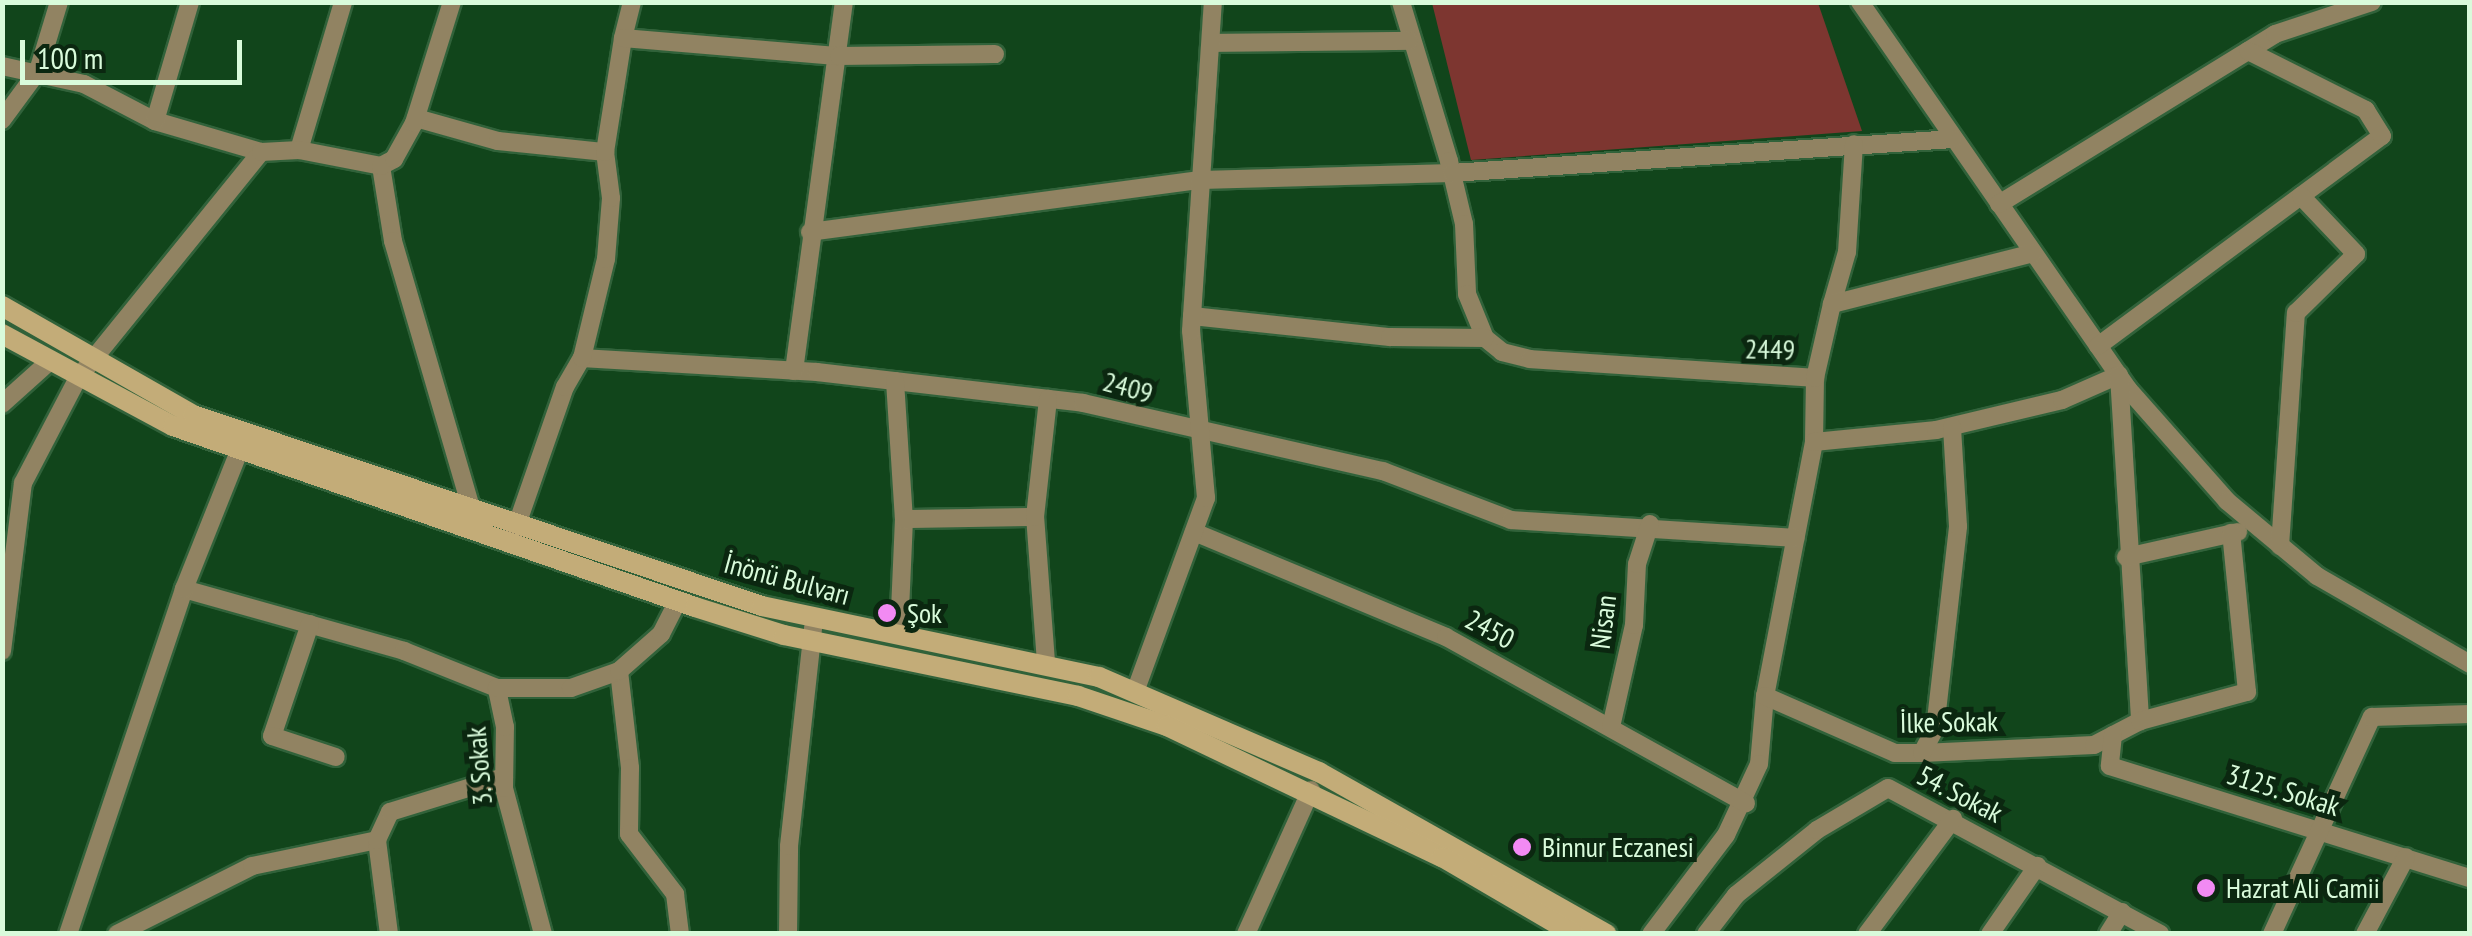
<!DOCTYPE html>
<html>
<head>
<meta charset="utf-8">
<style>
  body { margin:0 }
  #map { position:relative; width:2472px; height:936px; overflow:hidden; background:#11451b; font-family:"PT Sans Narrow",sans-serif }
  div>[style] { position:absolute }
  .green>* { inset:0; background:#7d3630 }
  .roads { filter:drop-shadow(2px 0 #31623a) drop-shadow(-2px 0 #31623a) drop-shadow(0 2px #31623a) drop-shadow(0 -2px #31623a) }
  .minor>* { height:18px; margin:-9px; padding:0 9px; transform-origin:9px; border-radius:9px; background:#918362 }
  .secondary>* { height:20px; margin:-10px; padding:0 10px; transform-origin:10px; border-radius:10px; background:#c3ac78 }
  .dots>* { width:28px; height:28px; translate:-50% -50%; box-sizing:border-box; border:5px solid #0b2710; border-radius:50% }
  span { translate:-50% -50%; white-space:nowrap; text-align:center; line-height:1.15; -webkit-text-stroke:10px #0b2710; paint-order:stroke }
  .street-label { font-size:28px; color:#d9fbdb }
  .poi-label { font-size:28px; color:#d9fbdb }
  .left { translate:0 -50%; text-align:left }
  .frame { position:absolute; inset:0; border:5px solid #d9fbdb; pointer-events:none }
  .scale { position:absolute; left:20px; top:40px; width:222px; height:45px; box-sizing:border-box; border:5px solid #d9fbdb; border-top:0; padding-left:12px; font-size:30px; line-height:35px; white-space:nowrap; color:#d9fbdb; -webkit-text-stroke:8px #0b2710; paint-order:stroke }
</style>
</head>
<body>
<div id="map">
  <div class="green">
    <div style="clip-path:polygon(1432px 3px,1818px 3px,1862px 131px,1471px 160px)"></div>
  </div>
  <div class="roads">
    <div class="minor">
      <div style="left:1401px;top:2px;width:166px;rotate:73.2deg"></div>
      <div style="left:1449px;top:161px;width:65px;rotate:76.6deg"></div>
      <div style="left:1464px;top:224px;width:70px;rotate:87.5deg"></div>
      <div style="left:1467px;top:294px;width:48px;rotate:67.8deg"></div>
      <div style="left:1485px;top:338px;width:22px;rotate:39deg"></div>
      <div style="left:1502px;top:352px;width:29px;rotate:14deg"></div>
      <div style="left:1530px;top:359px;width:286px;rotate:3.8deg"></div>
      <div style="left:1815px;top:378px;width:64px;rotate:90.9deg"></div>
      <div style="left:1814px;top:442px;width:259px;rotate:100.9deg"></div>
      <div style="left:1765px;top:696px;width:68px;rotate:95deg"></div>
      <div style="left:1759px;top:764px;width:78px;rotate:114.9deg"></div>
      <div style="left:1726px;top:835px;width:124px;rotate:127.1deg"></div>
      <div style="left:1860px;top:2px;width:471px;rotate:55.3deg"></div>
      <div style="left:2128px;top:389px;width:149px;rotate:48.5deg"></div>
      <div style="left:2227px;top:501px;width:117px;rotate:39.8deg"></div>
      <div style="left:2317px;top:576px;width:177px;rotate:29.9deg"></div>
      <div style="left:623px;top:38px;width:37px;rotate:-76deg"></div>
      <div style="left:1213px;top:43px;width:196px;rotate:-0.6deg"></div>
      <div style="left:2px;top:66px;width:84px;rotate:12.4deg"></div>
      <div style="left:84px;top:84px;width:80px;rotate:27.5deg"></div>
      <div style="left:155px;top:121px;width:110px;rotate:16.3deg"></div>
      <div style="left:416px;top:118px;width:85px;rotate:15.7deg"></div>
      <div style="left:498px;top:141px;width:108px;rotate:5.9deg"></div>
      <div style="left:2px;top:120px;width:61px;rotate:-53.7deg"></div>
      <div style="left:38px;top:71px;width:72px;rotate:-73.1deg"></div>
      <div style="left:155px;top:121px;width:124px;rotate:-73.6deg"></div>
      <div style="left:299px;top:150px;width:154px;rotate:-73.4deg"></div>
      <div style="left:381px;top:166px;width:76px;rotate:80.9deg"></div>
      <div style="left:393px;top:241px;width:278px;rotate:73.7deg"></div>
      <div style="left:1999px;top:204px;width:324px;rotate:-31.6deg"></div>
      <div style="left:2275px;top:34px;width:102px;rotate:-18.3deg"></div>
      <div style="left:810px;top:232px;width:394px;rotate:-7.6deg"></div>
      <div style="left:1201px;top:180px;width:251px;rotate:-1.6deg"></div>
      <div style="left:1452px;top:173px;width:502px;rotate:-3.88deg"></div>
      <div style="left:1832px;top:304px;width:54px;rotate:-73.9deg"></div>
      <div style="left:1847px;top:252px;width:108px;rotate:-86.3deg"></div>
      <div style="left:1192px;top:316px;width:199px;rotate:6.1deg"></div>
      <div style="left:1390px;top:337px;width:95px;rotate:0.6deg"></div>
      <div style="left:2098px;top:346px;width:353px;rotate:-36.5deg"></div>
      <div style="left:2382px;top:136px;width:31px;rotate:-122deg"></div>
      <div style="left:2366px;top:110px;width:132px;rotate:-153.4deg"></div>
      <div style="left:582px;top:358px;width:235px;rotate:3.4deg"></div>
      <div style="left:817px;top:372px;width:268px;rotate:6.6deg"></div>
      <div style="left:1083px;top:403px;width:308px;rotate:12.8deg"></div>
      <div style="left:1383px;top:471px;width:137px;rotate:20.9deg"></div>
      <div style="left:1511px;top:520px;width:285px;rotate:3.6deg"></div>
      <div style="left:794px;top:371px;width:372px;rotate:-82.3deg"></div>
      <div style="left:1815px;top:378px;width:76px;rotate:-77.1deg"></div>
      <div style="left:1832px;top:304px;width:207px;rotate:-14.2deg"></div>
      <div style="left:895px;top:381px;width:138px;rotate:86.3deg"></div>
      <div style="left:904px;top:519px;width:116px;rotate:92.5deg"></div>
      <div style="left:2px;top:404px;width:64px;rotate:-41.9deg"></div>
      <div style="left:1814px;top:442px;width:123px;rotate:-5.6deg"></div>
      <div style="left:1936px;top:430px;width:130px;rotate:-13.4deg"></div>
      <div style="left:2062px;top:400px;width:62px;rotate:-23.7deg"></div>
      <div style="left:2119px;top:375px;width:347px;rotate:86.5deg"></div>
      <div style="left:904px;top:519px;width:131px;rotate:-0.9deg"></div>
      <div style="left:1194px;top:532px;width:273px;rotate:22.6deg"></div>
      <div style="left:1446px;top:637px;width:343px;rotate:29deg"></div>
      <div style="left:513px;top:536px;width:158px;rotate:-70.8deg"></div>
      <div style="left:565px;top:387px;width:34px;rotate:-60deg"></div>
      <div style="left:582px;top:358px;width:102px;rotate:-76.4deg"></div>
      <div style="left:606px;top:259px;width:61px;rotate:-85.3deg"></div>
      <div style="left:611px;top:198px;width:46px;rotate:-97.4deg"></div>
      <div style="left:605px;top:152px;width:115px;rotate:-81deg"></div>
      <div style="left:623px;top:38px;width:217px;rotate:4.8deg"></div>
      <div style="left:839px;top:56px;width:156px;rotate:-0.7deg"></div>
      <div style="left:2280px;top:546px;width:234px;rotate:-86.1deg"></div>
      <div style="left:2296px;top:313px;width:84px;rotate:-44.5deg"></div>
      <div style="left:2356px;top:254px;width:80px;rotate:-133.5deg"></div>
      <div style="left:2126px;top:557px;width:115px;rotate:-12.6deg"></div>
      <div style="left:184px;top:589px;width:229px;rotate:15.7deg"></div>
      <div style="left:404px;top:651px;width:100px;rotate:21.7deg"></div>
      <div style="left:310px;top:624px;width:118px;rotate:108.7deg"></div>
      <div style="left:272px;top:736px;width:67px;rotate:18.2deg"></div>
      <div style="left:2px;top:651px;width:169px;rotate:-82.9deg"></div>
      <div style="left:23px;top:483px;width:119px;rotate:-62.4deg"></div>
      <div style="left:78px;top:378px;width:291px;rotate:-51deg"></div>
      <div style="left:261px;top:152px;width:38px;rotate:-3deg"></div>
      <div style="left:299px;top:150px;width:84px;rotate:11deg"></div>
      <div style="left:381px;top:166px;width:15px;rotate:-28deg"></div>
      <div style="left:394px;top:159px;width:41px;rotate:-60.9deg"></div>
      <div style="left:414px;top:123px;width:127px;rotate:-72.6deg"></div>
      <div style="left:1046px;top:662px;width:145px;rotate:-94.3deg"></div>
      <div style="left:1035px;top:517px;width:119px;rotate:-83.7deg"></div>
      <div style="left:619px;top:671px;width:98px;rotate:83.5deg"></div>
      <div style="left:630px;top:768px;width:66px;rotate:90.9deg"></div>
      <div style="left:629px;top:834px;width:76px;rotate:52.5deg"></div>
      <div style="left:675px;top:894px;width:40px;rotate:82.9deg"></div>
      <div style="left:1135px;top:692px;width:207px;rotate:-69.9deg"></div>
      <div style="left:1206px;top:498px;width:168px;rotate:-95.1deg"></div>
      <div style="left:1191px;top:331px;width:330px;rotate:-86.2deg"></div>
      <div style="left:1765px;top:696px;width:142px;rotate:23.7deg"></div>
      <div style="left:1895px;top:753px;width:27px"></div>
      <div style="left:1922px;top:753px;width:172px;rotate:-2.7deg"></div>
      <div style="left:2094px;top:745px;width:52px;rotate:-27.6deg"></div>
      <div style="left:2140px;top:721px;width:111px;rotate:-15.2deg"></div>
      <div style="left:2247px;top:692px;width:160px;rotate:-95.7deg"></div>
      <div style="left:1611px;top:727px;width:105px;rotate:-77.3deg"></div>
      <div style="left:1634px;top:625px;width:61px;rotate:-87.2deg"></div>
      <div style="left:1637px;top:564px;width:42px;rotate:-72deg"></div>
      <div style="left:2113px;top:735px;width:31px;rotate:96deg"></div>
      <div style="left:2110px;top:766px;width:377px;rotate:17.3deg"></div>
      <div style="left:1922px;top:753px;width:27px;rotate:-62deg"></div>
      <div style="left:1935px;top:729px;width:204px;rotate:-83.5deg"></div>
      <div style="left:1958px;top:526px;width:99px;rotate:-93.5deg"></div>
      <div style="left:68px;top:934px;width:364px;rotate:-71.4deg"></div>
      <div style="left:184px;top:589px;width:151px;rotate:-68.2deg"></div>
      <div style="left:117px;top:934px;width:151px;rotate:-26.7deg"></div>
      <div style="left:252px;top:866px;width:128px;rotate:-11.7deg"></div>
      <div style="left:389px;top:934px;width:95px;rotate:-97.3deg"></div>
      <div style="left:377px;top:840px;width:31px;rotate:-65deg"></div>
      <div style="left:390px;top:812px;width:119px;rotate:-17.1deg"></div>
      <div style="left:543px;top:934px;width:151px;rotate:-105deg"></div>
      <div style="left:504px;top:788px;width:61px;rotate:-89.1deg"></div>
      <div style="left:505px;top:727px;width:40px;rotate:-102deg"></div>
      <div style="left:497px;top:688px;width:74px"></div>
      <div style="left:571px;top:688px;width:51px;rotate:-19.5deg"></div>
      <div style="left:619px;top:671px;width:56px;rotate:-41.4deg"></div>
      <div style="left:661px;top:634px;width:37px;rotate:-63deg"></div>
      <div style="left:788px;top:934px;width:88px;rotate:-89.3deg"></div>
      <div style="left:789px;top:846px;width:220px;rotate:-83.7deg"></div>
      <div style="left:1246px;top:934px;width:158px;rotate:-65.7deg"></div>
      <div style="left:1706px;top:934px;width:49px;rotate:-52.4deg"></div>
      <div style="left:1736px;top:895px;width:104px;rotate:-38.7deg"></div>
      <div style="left:1817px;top:830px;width:82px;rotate:-30.6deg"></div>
      <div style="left:1888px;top:788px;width:309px;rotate:28.2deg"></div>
      <div style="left:1867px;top:934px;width:144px;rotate:-53.2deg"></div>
      <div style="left:1990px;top:934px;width:83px;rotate:-55.3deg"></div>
      <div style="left:2108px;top:934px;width:26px;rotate:-58deg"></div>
      <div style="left:2272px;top:934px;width:239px;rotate:-65.3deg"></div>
      <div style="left:2372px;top:717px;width:98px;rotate:-1.8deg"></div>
      <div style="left:2365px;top:934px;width:87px;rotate:-62deg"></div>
    </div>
    <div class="secondary">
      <div style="left:2px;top:306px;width:220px;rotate:29.7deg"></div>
      <div style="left:193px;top:415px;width:600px;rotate:18.56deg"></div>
      <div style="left:762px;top:606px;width:344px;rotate:11.9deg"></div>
      <div style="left:1099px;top:677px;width:240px;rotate:23.4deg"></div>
      <div style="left:1319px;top:772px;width:330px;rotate:29.4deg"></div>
      <div style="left:2px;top:334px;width:194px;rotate:28.3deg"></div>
      <div style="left:173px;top:426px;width:552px;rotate:19.12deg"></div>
      <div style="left:695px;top:607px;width:93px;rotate:17.5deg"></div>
      <div style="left:784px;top:635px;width:300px;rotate:11.7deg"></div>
      <div style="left:1078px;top:696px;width:94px;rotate:18.6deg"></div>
      <div style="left:1167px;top:726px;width:305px;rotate:25.5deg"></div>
      <div style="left:1442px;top:857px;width:153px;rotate:30.3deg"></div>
    </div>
  </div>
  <div class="dots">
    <div style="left:887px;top:613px;background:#f28af3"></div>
    <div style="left:1522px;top:847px;background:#f28af3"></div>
    <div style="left:2206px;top:888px;background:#f28af3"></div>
  </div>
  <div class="street-label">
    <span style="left:1770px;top:349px;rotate:1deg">2449</span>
    <span style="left:1128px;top:387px;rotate:15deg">2409</span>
    <span style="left:787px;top:579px;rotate:15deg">İnönü Bulvarı</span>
    <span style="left:1603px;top:622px;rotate:-83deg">Nisan</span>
    <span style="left:1490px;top:629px;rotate:28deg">2450</span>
    <span style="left:1949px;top:722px;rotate:-1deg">İlke Sokak</span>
    <span style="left:479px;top:766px;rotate:-95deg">3. Sokak</span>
    <span style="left:2283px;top:790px;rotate:17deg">3125. Sokak</span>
    <span style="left:1960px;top:794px;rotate:27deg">54. Sokak</span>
  </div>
  <div class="poi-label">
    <span class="left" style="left:907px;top:613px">Şok</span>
    <span class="left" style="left:1542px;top:847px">Binnur Eczanesi</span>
    <span class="left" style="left:2226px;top:888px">Hazrat Ali Camii</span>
  </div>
  <div class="frame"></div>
  <div class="scale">100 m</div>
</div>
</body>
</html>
